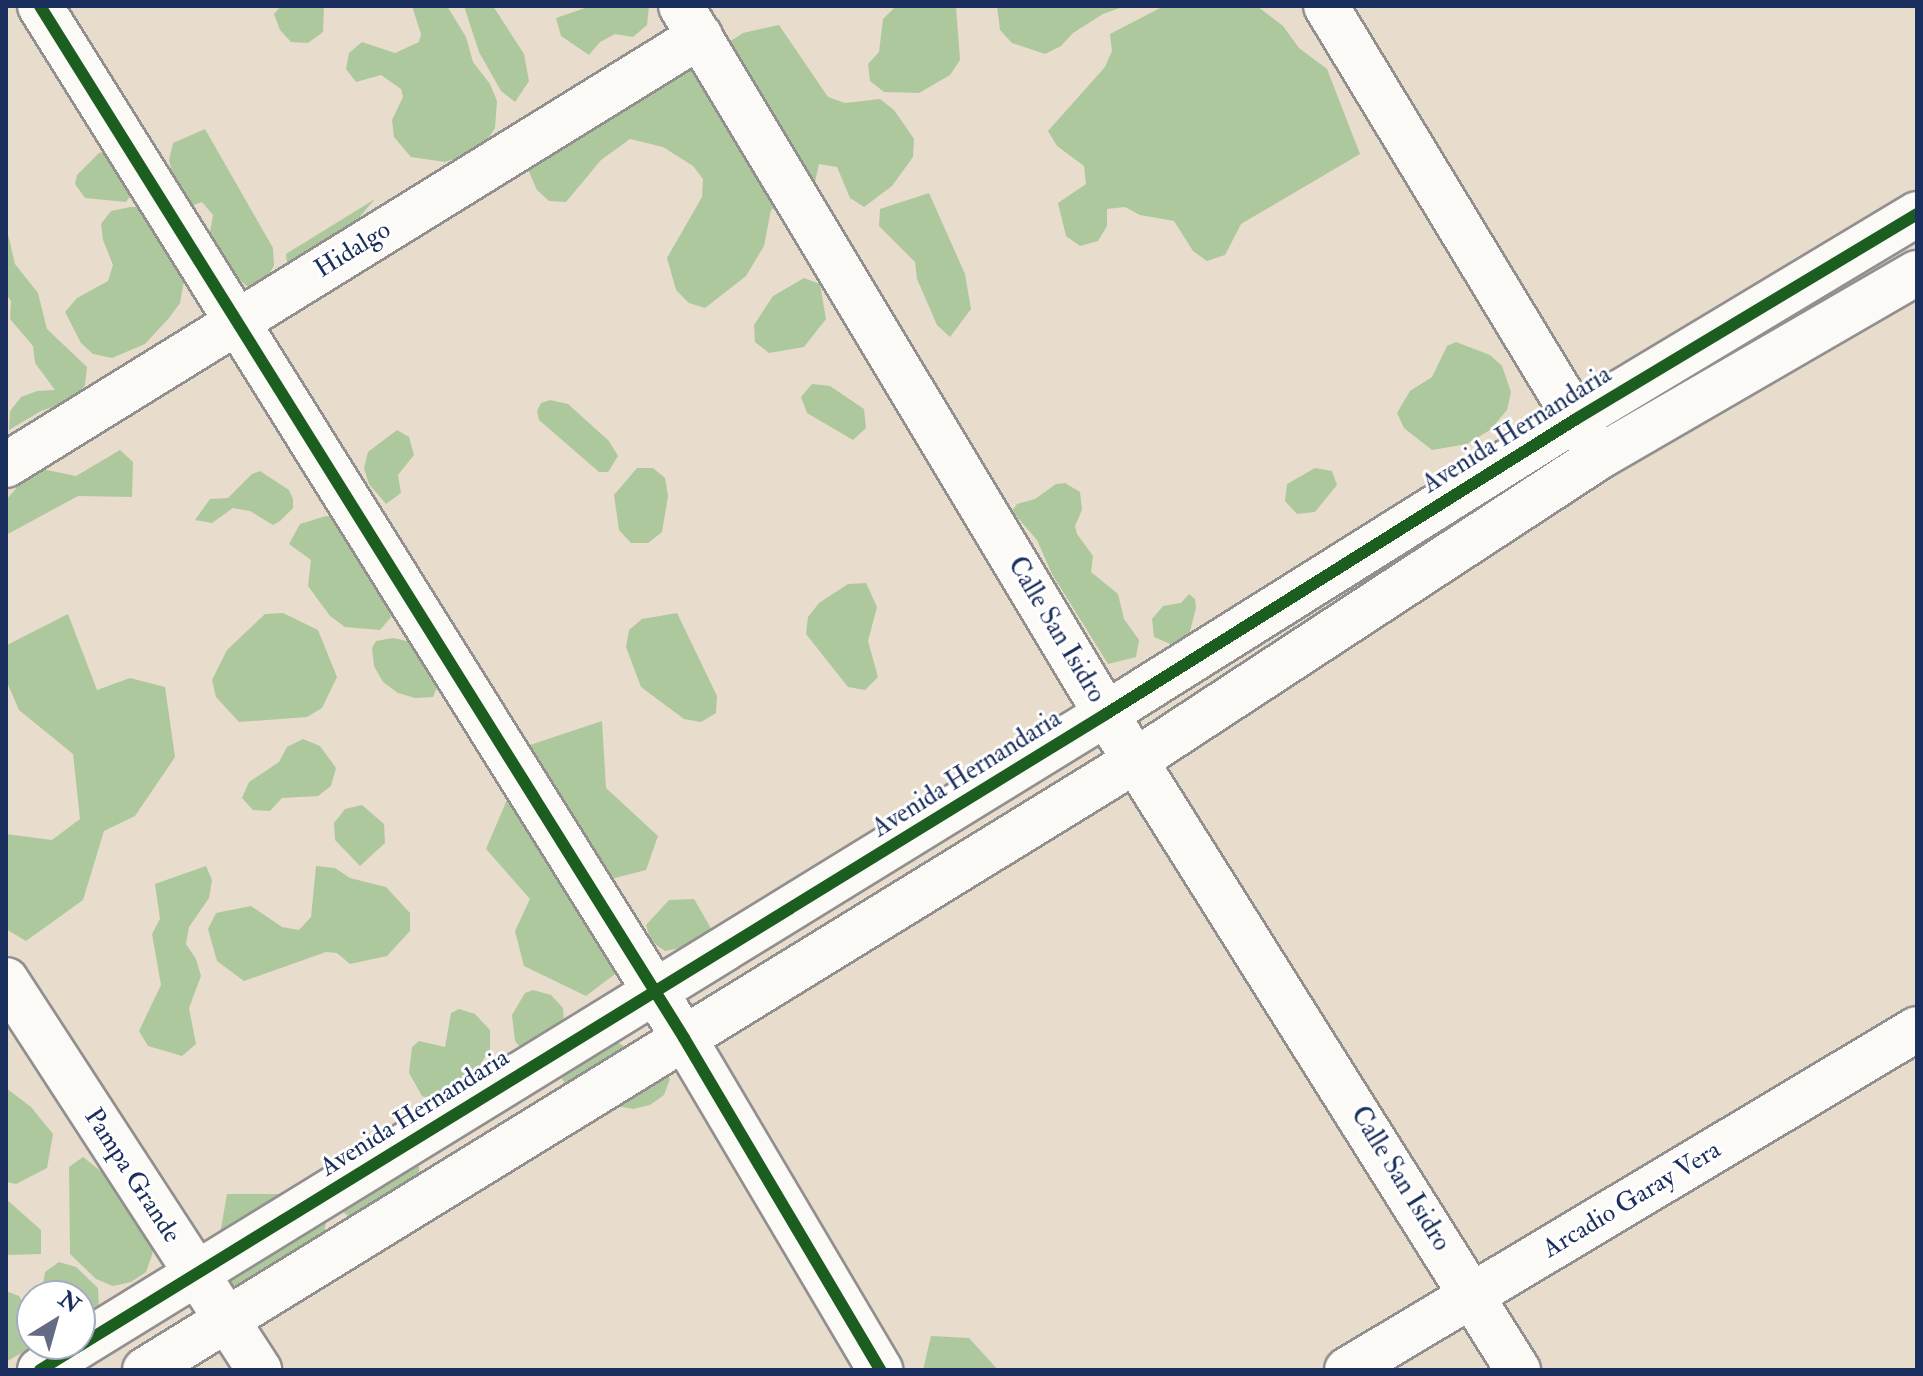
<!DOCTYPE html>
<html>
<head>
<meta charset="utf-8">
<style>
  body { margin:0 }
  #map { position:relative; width:1923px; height:1376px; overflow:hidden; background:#e8dccc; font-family:"IM FELL Double Pica",serif }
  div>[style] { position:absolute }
  .forest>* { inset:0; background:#aec89d }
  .roads { filter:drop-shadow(2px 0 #928f8f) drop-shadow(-2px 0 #928f8f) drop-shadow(0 2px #928f8f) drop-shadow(0 -2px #928f8f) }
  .minor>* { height:44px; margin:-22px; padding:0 22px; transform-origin:22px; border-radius:22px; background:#fcfaf7 }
  .cycleway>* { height:12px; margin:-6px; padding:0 6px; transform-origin:6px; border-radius:6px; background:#1b5e20 }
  span { translate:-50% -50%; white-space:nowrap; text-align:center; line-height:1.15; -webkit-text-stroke:6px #fff; paint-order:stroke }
  .street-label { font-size:26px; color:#1b2f5e }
  .frame { position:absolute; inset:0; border:8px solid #1b2f5e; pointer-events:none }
  .north { position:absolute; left:16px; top:1280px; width:80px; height:80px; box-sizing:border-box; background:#fff; border:2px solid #a4acbf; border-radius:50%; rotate:37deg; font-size:22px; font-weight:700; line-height:32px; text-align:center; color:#1b2f5e }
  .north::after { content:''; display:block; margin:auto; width:28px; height:36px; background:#636c84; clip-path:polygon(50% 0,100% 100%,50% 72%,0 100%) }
</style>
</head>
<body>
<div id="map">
  <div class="forest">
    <div style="clip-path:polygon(281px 6px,324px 6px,323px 32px,308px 43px,291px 42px,280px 30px,274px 14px)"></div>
    <div style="clip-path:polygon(412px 6px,447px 6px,466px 37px,473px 62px,490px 84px,497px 101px,495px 128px,485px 143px,471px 154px,445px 162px,411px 157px,394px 137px,392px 120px,403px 97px,401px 89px,381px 75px,356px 82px,346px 69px,349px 53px,362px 42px,395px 53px,419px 42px,421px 34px)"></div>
    <div style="clip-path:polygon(464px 6px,493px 6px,524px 54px,529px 81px,515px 102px,501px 91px,479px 52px)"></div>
    <div style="clip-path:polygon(591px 6px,649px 6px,647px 25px,633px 37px,615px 34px,600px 42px,589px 55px,561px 36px,556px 18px)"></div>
    <div style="clip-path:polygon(896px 6px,956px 6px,960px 60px,950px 75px,919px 93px,884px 92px,870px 81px,868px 64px,879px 52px,883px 19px)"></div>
    <div style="clip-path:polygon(997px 6px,1125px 6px,1103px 14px,1073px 33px,1061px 46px,1045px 54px,1012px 43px,1000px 30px)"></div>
    <div style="clip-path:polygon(1164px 6px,1257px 6px,1283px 26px,1299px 48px,1327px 69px,1360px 154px,1241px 224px,1225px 255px,1207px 261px,1193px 251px,1174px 221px,1140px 215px,1125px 207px,1107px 209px,1107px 226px,1098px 241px,1080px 246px,1066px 236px,1058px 203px,1086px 184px,1084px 166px,1057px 146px,1048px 131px,1105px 67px,1112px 51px,1110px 34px)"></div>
    <div style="clip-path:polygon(779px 25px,828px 97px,845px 103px,880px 99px,894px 110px,914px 139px,913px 157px,892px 186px,864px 207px,850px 198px,837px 167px,819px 164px,815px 182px,803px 195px,771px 210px,764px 246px,746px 276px,705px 308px,689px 303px,676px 290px,667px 258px,702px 197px,703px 179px,693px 166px,663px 147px,630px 139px,601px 160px,566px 202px,549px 201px,537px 190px,523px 158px,699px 62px,743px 33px)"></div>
    <div style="clip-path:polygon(205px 129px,273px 248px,274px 266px,265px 280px,248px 287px,222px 265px,210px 232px,213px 215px,202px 202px,186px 208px,177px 192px,169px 160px,173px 143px)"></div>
    <div style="clip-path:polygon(117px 150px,133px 192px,126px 202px,85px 198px,75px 184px,77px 175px,99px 153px)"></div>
    <div style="clip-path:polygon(929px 193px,965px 274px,971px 309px,950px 337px,937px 325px,917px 279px,915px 262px,879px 226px,880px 209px)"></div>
    <div style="clip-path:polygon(375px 199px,319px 264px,288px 271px,286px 254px)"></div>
    <div style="clip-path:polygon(130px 207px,153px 207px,190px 247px,180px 303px,169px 318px,145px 344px,112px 358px,93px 354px,81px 343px,65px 312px,77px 298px,108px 281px,113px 265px,103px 240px,101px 224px,111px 211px)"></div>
    <div style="clip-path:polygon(6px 226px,15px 264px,38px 293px,47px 329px,87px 367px,85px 385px,74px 400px,41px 411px,9px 430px,10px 411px,21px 397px,37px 391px,55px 390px,35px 363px,33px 346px,10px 319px,11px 301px,6px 294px)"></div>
    <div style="clip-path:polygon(804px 278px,820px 284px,826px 319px,804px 347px,769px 353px,755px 342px,754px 325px,773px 296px)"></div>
    <div style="clip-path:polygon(1456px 342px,1490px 355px,1502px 366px,1511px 392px,1507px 410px,1490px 430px,1467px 444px,1432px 450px,1404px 428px,1397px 413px,1410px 391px,1432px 377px,1447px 346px)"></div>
    <div style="clip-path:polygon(812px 384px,830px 386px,864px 409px,866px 428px,853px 440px,807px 413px,801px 397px)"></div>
    <div style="clip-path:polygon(550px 400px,568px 404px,609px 441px,618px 456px,608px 472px,599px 472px,539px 420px,537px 411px,541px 403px)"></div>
    <div style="clip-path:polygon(397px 430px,409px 437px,414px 455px,398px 475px,401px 493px,386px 504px,369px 484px,364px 468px,368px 452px)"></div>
    <div style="clip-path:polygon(120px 450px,133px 462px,132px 497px,78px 496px,6px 535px,6px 500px,26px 477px,42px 469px,76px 476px)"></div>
    <div style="clip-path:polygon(637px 468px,653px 468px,665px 478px,668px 496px,662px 532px,648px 543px,631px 543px,619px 530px,614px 495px)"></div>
    <div style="clip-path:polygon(1315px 468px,1332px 471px,1337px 485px,1315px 512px,1297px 514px,1285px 501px,1287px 484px)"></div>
    <div style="clip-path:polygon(260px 471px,289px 490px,293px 499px,293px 508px,280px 521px,273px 525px,250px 511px,233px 508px,212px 523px,195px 520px,210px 499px,228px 498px,252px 474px)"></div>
    <div style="clip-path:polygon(1065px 483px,1080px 492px,1082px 510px,1075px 526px,1077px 534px,1093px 556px,1091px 572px,1118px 594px,1124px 619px,1139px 640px,1136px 657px,1108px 664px,1052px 574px,1037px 540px,1012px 511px,1017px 504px,1035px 499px,1056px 484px)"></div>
    <div style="clip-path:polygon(326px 516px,364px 524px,403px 603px,380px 630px,345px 627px,330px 616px,308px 586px,311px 560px,289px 544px,300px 524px)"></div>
    <div style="clip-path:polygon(866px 583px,877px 607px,868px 641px,878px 677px,865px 690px,848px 687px,806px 634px,808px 617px,819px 603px,848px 584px)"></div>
    <div style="clip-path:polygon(1189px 594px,1195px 599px,1196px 608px,1189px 635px,1177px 647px,1154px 637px,1152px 619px,1163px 606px,1181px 603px)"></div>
    <div style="clip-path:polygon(283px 613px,318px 630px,337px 677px,322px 708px,307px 717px,239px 722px,216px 697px,212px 680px,227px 650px,265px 614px)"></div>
    <div style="clip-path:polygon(677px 613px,717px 696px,716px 713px,701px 722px,684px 719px,641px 687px,626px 647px,629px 630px,642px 619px)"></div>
    <div style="clip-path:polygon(68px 614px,97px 690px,130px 678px,165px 687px,175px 757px,135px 816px,104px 831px,83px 900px,26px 941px,6px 929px,6px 834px,52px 840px,80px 819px,73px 754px,19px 710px,6px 680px,7px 645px)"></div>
    <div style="clip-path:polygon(393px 638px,420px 644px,443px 673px,433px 697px,415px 698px,398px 693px,383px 682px,374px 666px,372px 648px,376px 641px)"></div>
    <div style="clip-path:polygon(602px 721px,606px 788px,658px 836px,646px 870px,611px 879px,597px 911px,621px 940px,615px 974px,586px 996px,524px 966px,515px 931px,530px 899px,486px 849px,512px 788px,506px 753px)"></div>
    <div style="clip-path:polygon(303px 739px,320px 746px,336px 768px,331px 786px,318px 796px,282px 798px,270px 811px,253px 810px,242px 798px,249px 782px,279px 762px,287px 747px)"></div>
    <div style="clip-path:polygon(362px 805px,384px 824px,385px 843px,360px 866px,335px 840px,334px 823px,345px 809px)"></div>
    <div style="clip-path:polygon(206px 866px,212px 880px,209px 898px,189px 927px,186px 944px,196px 959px,201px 976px,189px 1008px,196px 1044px,182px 1056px,148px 1046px,139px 1031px,161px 985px,152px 934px,160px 919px,155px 884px)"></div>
    <div style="clip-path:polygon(316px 866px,335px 868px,350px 878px,386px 887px,410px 913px,410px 931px,387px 956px,350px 964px,337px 953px,326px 952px,244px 981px,217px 961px,208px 929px,216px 913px,251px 906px,282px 927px,299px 930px,311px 917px)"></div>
    <div style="clip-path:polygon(694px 899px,712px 930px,700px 944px,665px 951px,651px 941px,646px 925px,669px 900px)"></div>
    <div style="clip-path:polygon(533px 990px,551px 995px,563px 1008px,565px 1036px,526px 1054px,515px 1041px,512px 1015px,525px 993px)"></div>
    <div style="clip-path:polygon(459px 1009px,475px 1014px,490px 1030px,490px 1049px,467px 1086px,449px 1086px,438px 1101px,422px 1096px,409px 1073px,412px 1047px,419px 1041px,445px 1047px,451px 1013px)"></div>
    <div style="clip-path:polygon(609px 1037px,665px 1071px,670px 1079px,664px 1095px,650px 1105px,633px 1109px,575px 1098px,560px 1076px,560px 1068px)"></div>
    <div style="clip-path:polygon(6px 1088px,31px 1107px,53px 1134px,47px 1168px,16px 1184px,6px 1182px)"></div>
    <div style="clip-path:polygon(369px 1133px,401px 1148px,419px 1167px,420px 1185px,367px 1230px,339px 1209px,347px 1157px)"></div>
    <div style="clip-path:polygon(83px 1157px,118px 1185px,161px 1205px,152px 1255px,146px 1272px,131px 1282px,113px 1286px,96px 1279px,70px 1254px,69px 1167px)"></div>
    <div style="clip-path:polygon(227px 1194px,296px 1194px,328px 1213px,319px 1258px,265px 1300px,232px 1287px,197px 1293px,221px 1228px)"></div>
    <div style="clip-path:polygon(6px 1199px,41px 1230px,41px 1254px,6px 1255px)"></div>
    <div style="clip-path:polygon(59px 1262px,76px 1267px,98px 1288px,99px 1307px,80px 1312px,80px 1296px,41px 1296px,45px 1272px)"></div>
    <div style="clip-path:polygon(6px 1291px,19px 1296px,29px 1313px,28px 1349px,6px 1362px)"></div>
    <div style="clip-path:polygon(931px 1336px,969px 1338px,998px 1370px,923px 1370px)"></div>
  </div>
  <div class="roads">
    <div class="minor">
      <div style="left:40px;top:6px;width:1216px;rotate:58.03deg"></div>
      <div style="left:684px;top:1038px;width:386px;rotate:59.4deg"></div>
      <div style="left:681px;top:6px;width:826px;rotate:59.02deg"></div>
      <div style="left:1106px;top:714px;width:775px;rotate:57.87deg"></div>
      <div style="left:1326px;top:6px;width:510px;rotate:58.8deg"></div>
      <div style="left:6px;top:465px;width:816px;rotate:-31.72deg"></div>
      <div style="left:6px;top:980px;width:465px;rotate:57deg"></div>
      <div style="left:40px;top:1370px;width:1252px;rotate:-31.61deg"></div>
      <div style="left:1106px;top:714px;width:555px;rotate:-32.11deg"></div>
      <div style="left:1576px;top:419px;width:398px;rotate:-31deg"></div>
      <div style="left:145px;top:1370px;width:1166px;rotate:-31.6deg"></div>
      <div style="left:1138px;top:759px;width:551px;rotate:-33.23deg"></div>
      <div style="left:1599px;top:457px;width:367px;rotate:-30.1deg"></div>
      <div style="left:1347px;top:1370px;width:664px;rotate:-30.89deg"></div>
    </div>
  </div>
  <div class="cycleway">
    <div style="left:40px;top:6px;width:1216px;rotate:58.03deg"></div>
    <div style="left:684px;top:1038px;width:386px;rotate:59.4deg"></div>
    <div style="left:40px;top:1370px;width:1252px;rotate:-31.61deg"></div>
    <div style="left:1106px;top:714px;width:555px;rotate:-32.11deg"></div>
    <div style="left:1576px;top:419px;width:398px;rotate:-31deg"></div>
  </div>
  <div class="street-label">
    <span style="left:353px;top:250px;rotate:-32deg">Hidalgo</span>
    <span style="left:1517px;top:430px;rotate:-32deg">Avenida Hernandaria</span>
    <span style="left:1056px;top:630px;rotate:59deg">Calle San Isidro</span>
    <span style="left:967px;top:774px;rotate:-32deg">Avenida Hernandaria</span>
    <span style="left:415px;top:1113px;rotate:-32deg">Avenida Hernandaria</span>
    <span style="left:132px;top:1176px;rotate:57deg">Pampa Grande</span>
    <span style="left:1400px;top:1179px;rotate:58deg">Calle San Isidro</span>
    <span style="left:1632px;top:1200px;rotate:-31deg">Arcadio Garay Vera</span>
  </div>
  <div class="frame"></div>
  <div class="north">N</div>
</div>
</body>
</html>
